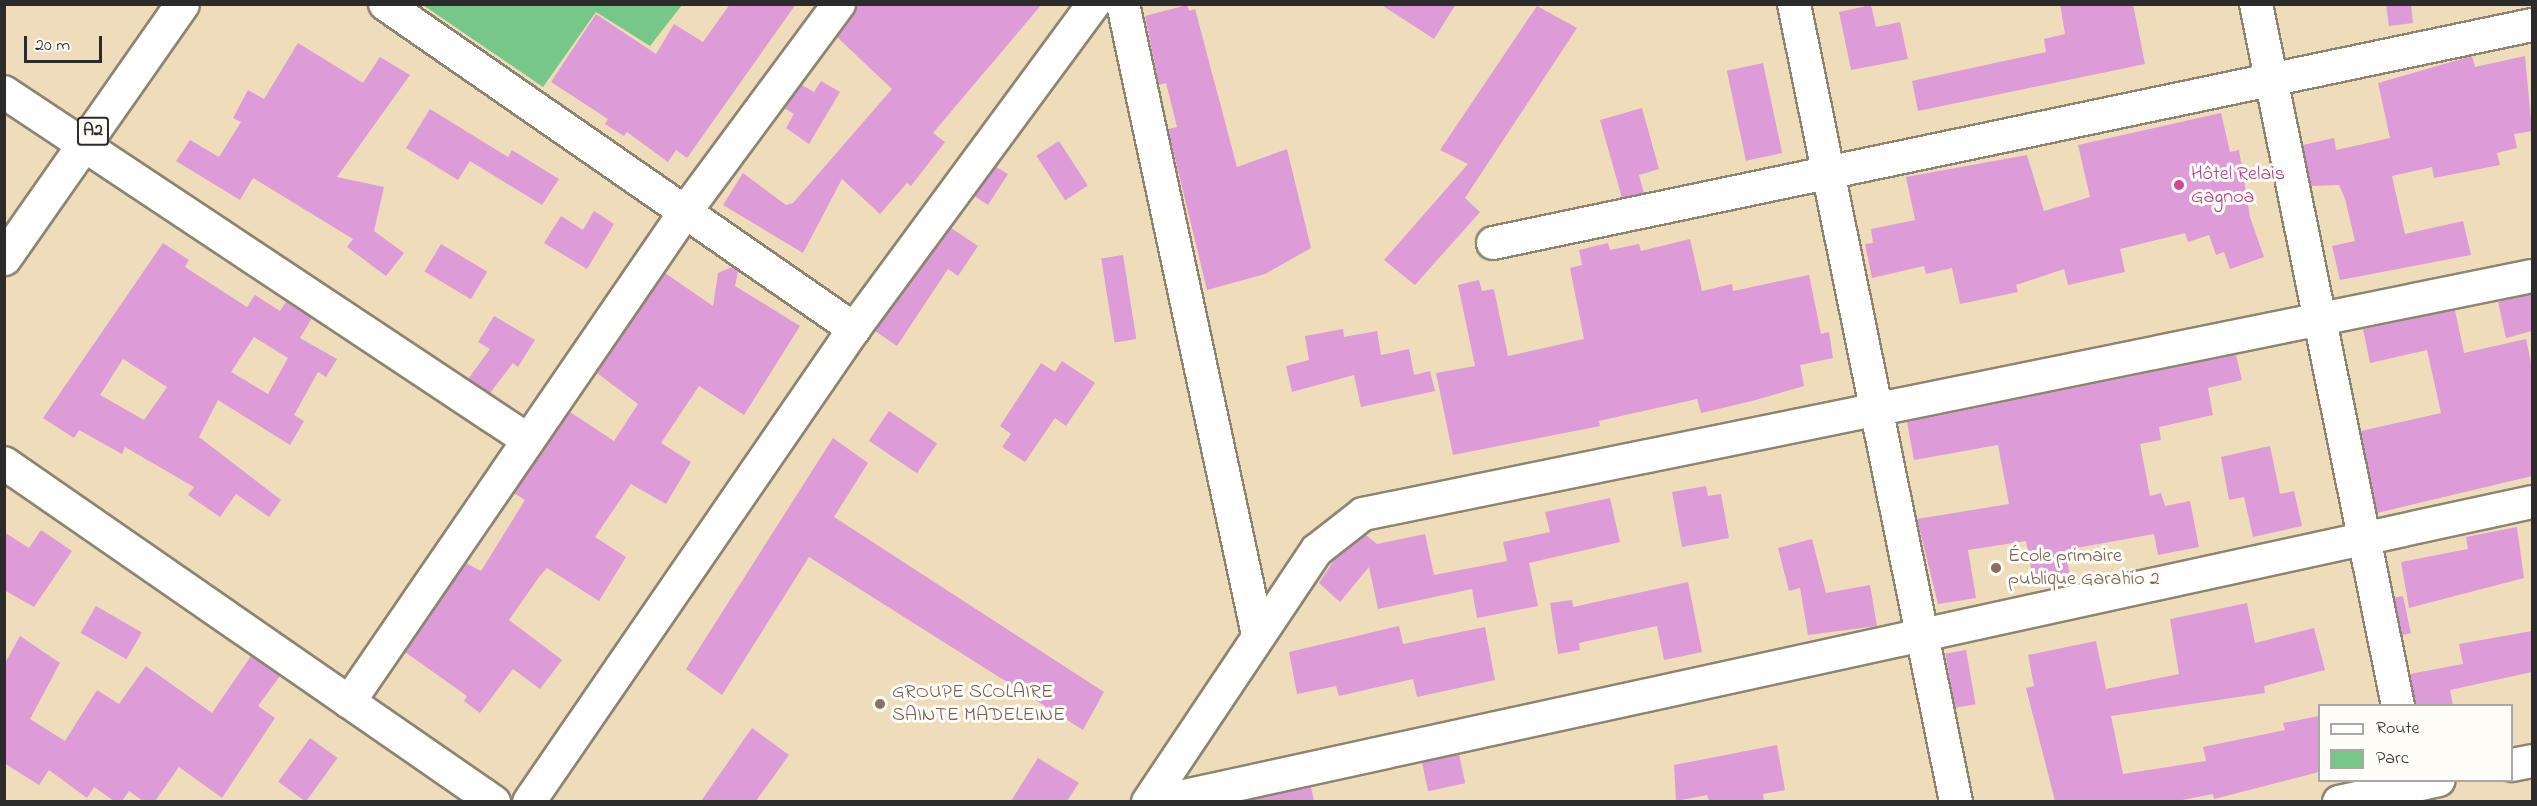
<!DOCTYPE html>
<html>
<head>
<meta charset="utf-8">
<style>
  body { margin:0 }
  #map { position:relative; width:2537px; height:806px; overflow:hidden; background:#efdcba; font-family:"Indie Flower",sans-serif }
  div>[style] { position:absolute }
  .green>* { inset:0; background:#77c788 }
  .building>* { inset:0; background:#dd9cd8; transform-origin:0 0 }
  .roads { filter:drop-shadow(2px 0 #8d8472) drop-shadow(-2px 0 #8d8472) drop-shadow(0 2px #8d8472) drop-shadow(0 -2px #8d8472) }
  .minor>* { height:32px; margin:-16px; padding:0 16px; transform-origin:16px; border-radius:16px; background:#fff }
  .primary>* { height:33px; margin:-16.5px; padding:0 16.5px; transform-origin:16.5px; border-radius:16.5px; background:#fff }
  .dots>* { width:16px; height:16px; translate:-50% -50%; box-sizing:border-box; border:3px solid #fdfcf7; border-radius:50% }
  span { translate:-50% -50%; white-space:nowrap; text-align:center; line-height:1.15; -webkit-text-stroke:6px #fdfcf7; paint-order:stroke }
  .shield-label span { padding:2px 4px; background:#fdfcf7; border:2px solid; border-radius:4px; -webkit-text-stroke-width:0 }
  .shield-label { font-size:18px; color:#2b2b2b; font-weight:700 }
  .hotel-label { font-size:20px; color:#b23c85 }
  .left { translate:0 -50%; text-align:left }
  .education-label { font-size:20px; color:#785e54 }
  .frame { position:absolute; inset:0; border:6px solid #2b2b2b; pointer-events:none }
  .legend { position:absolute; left:2318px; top:704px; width:195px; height:78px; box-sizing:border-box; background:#fdfcf7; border:2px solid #a9a8a5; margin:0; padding:8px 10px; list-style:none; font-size:18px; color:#2b2b2b }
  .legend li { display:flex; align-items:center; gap:12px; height:30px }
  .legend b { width:30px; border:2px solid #a9a8a5 }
  .scale { position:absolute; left:24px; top:36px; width:78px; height:27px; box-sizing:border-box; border:3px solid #2b2b2b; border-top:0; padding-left:8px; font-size:18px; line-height:21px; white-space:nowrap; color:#2b2b2b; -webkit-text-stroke:4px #fdfcf7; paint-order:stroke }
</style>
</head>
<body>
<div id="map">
  <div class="green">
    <div style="clip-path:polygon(423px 5px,682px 5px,650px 46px,596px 12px,543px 87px)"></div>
  </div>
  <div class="building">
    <div style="clip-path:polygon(730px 4px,796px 4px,687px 158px,676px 150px,668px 162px,627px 132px,624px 136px,605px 124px,608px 119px,551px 82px,596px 14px,656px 54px,674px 24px,703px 42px)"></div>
    <div style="clip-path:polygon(857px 4px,1042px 4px,933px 133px,945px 142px,911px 186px,907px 183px,880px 214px,842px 179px,803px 253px,723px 205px,743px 173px,786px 205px,793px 203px,892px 89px,837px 37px)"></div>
    <div style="clip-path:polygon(1380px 4px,1456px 4px,1434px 39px)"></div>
    <div style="clip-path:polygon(2060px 4px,2133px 4px,2145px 64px,1918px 111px,1912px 81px,2046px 52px,2044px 39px,2065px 34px)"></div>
    <div style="clip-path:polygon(2386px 4px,2411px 4px,2413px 23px,2389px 26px)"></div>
    <div style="clip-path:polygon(1187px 5px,1189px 11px,1195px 9px,1237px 167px,1287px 149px,1311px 248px,1265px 274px,1207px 290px,1168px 129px,1177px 127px,1166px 83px,1159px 85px,1145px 16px)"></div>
    <div style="clip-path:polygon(1871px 5px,1876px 27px,1900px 22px,1908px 59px,1851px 70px,1839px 12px)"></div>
    <div style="clip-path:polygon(1537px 6px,1577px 28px,1465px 198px,1480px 212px,1415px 285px,1384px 260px,1468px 164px,1440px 150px)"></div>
    <div style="clip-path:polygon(298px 43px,363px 83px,380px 57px,410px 75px,337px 177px,384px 187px,374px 231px,404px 253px,386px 276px,347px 247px,353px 239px,253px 178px,240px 200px,176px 161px,190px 140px,219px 157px,241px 122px,233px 118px,248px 90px,264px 99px)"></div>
    <div style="clip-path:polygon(2472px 56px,2475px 67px,2525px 56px,2532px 131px,2514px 134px,2517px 148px,2497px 153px,2500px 165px,2434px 178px,2432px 167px,2392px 176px,2405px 234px,2463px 221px,2471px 255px,2340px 280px,2332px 246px,2355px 241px,2345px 199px,2339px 185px,2311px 186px,2303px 145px,2334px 138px,2336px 150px,2390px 138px,2378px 83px)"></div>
    <div style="left:1763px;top:63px;width:92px;height:37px;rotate:78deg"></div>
    <div style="clip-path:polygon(821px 81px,840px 92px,809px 144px,786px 128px,794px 114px,784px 108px,802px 85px,814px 92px)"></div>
    <div style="clip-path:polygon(1642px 108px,1659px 169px,1639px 175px,1644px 193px,1622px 198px,1600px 120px)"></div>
    <div style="clip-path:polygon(430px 109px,508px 157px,512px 150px,559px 179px,542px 205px,470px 161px,458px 180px,406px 148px)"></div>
    <div style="clip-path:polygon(2221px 113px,2230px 152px,2239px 150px,2250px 217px,2264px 257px,2230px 269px,2224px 252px,2216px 255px,2209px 235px,2188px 242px,2185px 233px,2120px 249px,2125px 272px,2068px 285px,2064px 269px,2016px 285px,2018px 292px,1960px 304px,1952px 268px,1926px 274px,1924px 266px,1872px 278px,1865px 244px,1873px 243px,1871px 229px,1915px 220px,1906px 177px,2027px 155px,2044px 211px,2090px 197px,2078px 145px)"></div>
    <div style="left:1059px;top:141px;width:53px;height:27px;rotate:57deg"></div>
    <div style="clip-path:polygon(996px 167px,1008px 174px,988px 205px,974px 196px)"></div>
    <div style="clip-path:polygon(594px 211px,614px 224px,587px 269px,544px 243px,561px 216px,583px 230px)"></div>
    <div style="clip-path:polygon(951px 228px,978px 246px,958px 276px,948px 269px,897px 346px,875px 331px)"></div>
    <div style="clip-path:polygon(1690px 239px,1702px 291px,1732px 284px,1733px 291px,1809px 275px,1821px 334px,1829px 332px,1833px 358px,1800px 365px,1804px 386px,1752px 401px,1701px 413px,1697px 399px,1599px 421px,1600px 426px,1453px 455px,1436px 373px,1475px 366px,1458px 285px,1479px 280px,1482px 291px,1494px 289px,1508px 356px,1584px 339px,1570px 268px,1582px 265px,1579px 250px,1608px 243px,1610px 250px,1639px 244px,1641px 251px)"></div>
    <div style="clip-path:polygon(evenodd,163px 243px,189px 260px,185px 267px,247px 307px,255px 295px,280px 311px,286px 302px,312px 318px,300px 338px,337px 359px,326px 377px,318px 372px,294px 415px,304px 421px,290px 445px,218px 400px,199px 437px,281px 500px,269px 517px,236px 494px,220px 517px,188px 495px,194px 487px,125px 447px,122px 454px,79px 430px,74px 438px,43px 418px,163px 243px,254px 337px,288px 358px,268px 394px,231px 372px,254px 337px,163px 243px,123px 359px,167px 387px,144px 420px,100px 395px,123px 359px)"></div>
    <div style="left:441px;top:244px;width:54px;height:32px;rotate:31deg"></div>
    <div style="left:1123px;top:255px;width:85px;height:22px;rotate:81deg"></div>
    <div style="clip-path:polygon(732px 267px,738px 271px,735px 286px,800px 326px,744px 415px,699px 386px,661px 443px,691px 462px,666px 504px,631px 484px,595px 537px,626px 557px,599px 601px,547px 568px,539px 577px,509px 620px,562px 660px,540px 689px,513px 669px,480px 713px,464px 701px,467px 696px,405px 652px,466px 563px,481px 571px,525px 500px,514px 493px,570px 412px,614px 441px,638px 404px,597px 373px,665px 273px,713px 306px,718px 273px)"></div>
    <div style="clip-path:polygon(2532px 294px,2532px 331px,2506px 338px,2498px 302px)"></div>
    <div style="clip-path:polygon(2455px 310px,2464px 353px,2526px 339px,2532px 367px,2532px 476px,2377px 513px,2361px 431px,2441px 413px,2427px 350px,2370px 363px,2363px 329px)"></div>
    <div style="clip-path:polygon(494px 316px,535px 340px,518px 367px,513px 363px,490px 393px,468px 379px,490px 349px,478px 342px)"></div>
    <div style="clip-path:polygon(1343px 329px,1344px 337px,1377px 331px,1381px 355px,1409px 349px,1414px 375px,1430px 371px,1435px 391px,1361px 407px,1354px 375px,1292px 392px,1286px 366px,1309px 360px,1305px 336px)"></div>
    <div style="clip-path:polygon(2236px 355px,2242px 380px,2208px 388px,2213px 415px,2159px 427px,2161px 440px,2140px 444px,2150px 496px,2161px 493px,2165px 506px,2190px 501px,2199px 547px,2158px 555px,2154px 534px,2065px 550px,2070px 576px,2034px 583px,2026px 541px,1968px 550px,1976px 598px,1938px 604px,1917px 519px,2009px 504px,1998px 445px,1914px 460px,1907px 422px)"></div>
    <div style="clip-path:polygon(1062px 361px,1095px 383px,1066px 426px,1055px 418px,1025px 462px,1002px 447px,1011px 434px,1000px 426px,1041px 363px,1055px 372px)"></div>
    <div style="left:889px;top:411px;width:58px;height:36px;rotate:34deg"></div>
    <div style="clip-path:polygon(833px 438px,868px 463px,834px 517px,1104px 692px,1083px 730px,809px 557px,722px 695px,686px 669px)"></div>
    <div style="clip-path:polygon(2270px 446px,2280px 494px,2294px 491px,2302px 526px,2253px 537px,2244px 497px,2229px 500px,2221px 457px)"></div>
    <div style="clip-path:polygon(1706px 486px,1708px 496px,1721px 494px,1729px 538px,1682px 547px,1672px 492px)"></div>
    <div style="clip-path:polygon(1610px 498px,1620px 542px,1529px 563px,1538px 606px,1477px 618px,1472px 589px,1378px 609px,1369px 567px,1340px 602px,1319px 583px,1334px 560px,1366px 535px,1377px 544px,1425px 534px,1434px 575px,1507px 561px,1503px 542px,1550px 532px,1545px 512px)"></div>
    <div style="clip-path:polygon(2517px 527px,2524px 578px,2409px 608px,2401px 562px,2468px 549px,2466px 537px)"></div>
    <div style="clip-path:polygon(41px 530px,72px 551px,34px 607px,4px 590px,4px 532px,29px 548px)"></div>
    <div style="clip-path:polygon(1812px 539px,1826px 593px,1870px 585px,1877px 626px,1808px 635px,1800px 588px,1789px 591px,1778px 548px)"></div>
    <div style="clip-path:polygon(1688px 582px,1702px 652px,1664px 660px,1657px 626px,1579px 643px,1580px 650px,1558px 654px,1550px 603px,1572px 600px,1573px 607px)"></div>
    <div style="left:2403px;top:596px;width:38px;height:9px;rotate:78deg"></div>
    <div style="clip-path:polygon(2247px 603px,2255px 643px,2314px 628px,2325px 670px,2264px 686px,2265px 693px,2111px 716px,2123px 774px,2206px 761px,2203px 747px,2285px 730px,2283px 723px,2319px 716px,2319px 772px,2214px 799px,2213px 794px,2177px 801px,2055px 801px,2026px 688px,2034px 686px,2028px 655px,2096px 641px,2106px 689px,2179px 674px,2170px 619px)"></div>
    <div style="left:96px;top:606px;width:53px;height:31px;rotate:30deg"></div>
    <div style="clip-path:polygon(1399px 626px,1403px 644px,1485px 627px,1495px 680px,1417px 697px,1413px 679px,1339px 696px,1336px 686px,1297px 694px,1289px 652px)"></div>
    <div style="clip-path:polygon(2532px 631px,2532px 672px,2450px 690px,2453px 705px,2416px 705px,2410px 674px,2463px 664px,2459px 644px)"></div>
    <div style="clip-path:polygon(20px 636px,60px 663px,30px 719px,65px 741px,97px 690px,119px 704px,146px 666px,212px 713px,251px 656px,280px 676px,258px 706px,275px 718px,222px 798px,179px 767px,155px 801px,143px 801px,129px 791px,122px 801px,114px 801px,94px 787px,87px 798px,49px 770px,39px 785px,4px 763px,4px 665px)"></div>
    <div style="left:1966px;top:650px;width:55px;height:21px;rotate:80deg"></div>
    <div style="clip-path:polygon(752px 728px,789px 755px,756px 801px,701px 801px)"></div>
    <div style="left:310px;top:738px;width:34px;height:54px;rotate:36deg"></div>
    <div style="clip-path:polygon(1777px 745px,1785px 790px,1763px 794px,1764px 801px,1709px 801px,1707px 795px,1676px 801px,1674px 765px)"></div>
    <div style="left:1459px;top:754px;width:30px;height:38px;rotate:78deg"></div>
    <div style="clip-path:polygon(1038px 758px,1079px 783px,1067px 801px,1011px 801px)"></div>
    <div style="clip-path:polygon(1311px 787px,1314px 801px,1254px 801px,1254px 799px)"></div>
  </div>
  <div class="roads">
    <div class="minor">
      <div style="left:385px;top:4px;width:571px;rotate:34.72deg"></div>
      <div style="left:1123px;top:4px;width:645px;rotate:77.92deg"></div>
      <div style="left:1794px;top:4px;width:814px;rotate:78.52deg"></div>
      <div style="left:2256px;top:4px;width:716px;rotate:78.56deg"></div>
      <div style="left:4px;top:92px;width:629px;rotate:33.59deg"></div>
      <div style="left:1493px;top:243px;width:1062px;rotate:-11.85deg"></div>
      <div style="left:4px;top:463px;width:596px;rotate:34.68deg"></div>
      <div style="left:349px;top:702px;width:594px;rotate:-55.56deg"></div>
      <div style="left:685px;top:212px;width:259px;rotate:-53.5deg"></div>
      <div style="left:2512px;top:765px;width:20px;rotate:-11deg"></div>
      <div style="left:529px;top:802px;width:574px;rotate:-55.51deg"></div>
      <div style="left:854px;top:329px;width:404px;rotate:-53.6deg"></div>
      <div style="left:1148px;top:802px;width:303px;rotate:-56.2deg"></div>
      <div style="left:1317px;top:550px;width:58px;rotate:-38deg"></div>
      <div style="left:1363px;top:514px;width:1193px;rotate:-11.51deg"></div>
      <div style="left:1157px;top:802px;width:1407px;rotate:-12.31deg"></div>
      <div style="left:2339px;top:802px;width:102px;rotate:-12.4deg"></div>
    </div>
    <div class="primary">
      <div style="left:4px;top:258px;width:310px;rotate:-55deg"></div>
    </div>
  </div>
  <div class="dots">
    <div style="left:2179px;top:185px;background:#d1479c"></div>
    <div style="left:1996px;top:568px;background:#8d6e63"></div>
    <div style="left:880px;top:704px;background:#8d6e63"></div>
  </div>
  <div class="shield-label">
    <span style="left:93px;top:131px">A2</span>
  </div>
  <div class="hotel-label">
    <span class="left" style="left:2191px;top:186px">Hôtel Relais<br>Gagnoa</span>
  </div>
  <div class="education-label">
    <span class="left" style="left:2008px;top:568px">École primaire<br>publique Garahio 2</span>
    <span class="left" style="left:892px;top:704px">GROUPE SCOLAIRE<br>SAINTE MADELEINE</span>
  </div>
  <div class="frame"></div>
  <ul class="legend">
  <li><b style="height:8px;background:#fff"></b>Route</li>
  <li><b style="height:16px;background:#77c788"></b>Parc</li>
  </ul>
  <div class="scale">20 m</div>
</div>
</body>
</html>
